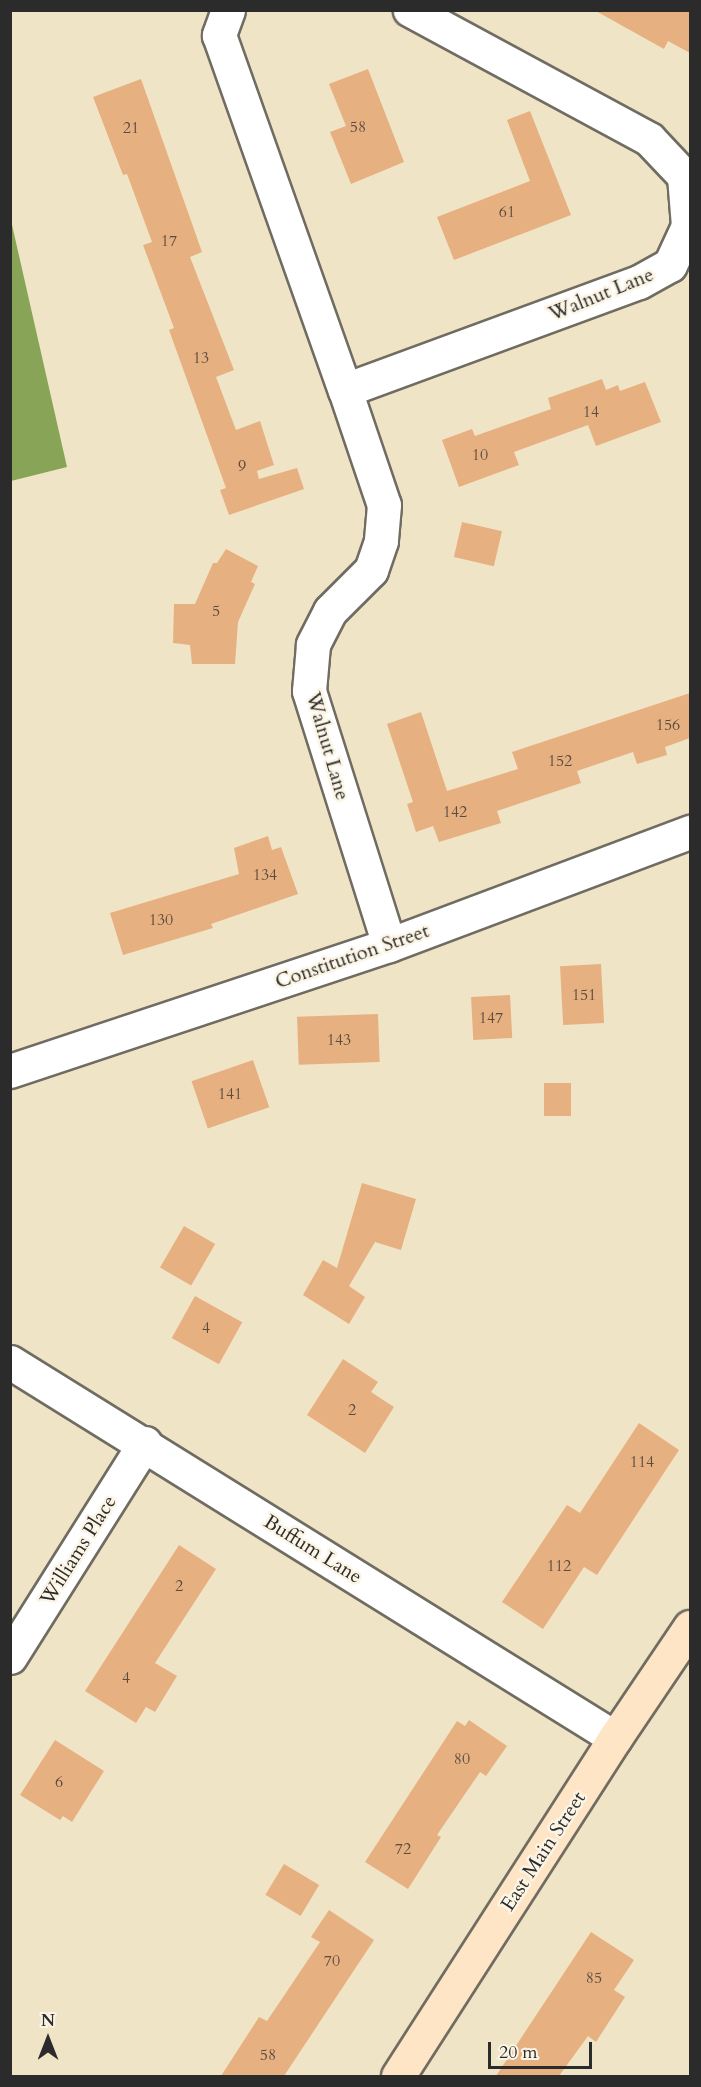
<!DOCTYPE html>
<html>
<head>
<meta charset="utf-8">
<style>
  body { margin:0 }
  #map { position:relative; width:701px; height:2087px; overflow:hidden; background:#f0e4c7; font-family:Cardo,serif }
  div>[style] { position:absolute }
  .forest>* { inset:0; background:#88a457 }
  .building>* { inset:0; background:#e6b081; transform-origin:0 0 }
  .roads { filter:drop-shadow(2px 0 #706c62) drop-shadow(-2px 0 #706c62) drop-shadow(0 2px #706c62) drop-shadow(0 -2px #706c62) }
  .street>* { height:33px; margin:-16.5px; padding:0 16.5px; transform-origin:16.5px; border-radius:16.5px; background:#fff }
  .secondary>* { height:33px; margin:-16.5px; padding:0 16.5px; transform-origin:16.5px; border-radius:16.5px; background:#fde5c5 }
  span { translate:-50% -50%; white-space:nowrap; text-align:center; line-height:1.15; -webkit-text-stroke:5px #fcf5e5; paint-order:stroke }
  .number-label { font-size:16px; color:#5a4c40 }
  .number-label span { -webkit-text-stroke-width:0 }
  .street-label { font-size:20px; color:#2b2b2b }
  .frame { position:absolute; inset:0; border:12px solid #2b2b2b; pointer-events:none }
  .north { position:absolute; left:18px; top:2009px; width:60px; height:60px; -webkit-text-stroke:4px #fcf5e5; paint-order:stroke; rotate:0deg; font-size:16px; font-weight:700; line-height:24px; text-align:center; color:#2b2b2b }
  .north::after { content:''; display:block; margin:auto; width:21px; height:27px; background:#2b2b2b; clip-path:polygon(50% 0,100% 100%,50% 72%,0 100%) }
  .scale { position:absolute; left:488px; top:2042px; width:104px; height:27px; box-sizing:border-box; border:3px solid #2b2b2b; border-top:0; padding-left:8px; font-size:18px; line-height:21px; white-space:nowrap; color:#2b2b2b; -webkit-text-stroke:4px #fcf5e5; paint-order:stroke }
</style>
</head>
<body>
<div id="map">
  <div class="forest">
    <div style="clip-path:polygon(10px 216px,67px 467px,11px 481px,10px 481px)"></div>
  </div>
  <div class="building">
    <div style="clip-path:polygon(594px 10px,690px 10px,690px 53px,668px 41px,664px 49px)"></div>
    <div style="clip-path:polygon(368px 69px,404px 162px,351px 184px,330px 132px,346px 126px,329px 84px)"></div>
    <div style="clip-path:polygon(141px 79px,202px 252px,190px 257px,234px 370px,216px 377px,236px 430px,260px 421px,274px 465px,257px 471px,259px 479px,297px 468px,304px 489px,229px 515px,220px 490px,226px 488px,169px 330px,174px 328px,143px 245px,152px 242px,127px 174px,123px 175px,93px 97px)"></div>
    <div style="clip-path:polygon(530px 111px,571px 215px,454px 260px,437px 217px,530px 181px,507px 120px)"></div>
    <div style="clip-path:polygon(602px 379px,606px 390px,618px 385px,620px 391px,645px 382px,661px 422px,596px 446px,588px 425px,514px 452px,519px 465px,459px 487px,442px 440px,472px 429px,475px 436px,551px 409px,548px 398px)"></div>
    <div style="left:462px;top:522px;width:41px;height:36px;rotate:13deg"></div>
    <div style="clip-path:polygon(226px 549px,258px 566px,251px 582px,255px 584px,238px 622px,235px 664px,192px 664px,190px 645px,173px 643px,174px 604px,195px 604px,213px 563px,217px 563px)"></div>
    <div style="clip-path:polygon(690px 693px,690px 738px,665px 747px,667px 755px,637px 764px,633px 752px,577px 771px,581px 783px,497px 811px,501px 823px,439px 842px,433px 826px,416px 832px,407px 804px,413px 802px,387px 724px,421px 712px,447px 791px,518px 769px,512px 752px)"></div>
    <div style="clip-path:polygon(268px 836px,272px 850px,281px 847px,298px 894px,211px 924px,213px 928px,123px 955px,110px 913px,239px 874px,234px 848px)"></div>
    <div style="left:601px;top:964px;width:59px;height:41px;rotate:87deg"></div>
    <div style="left:510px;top:995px;width:43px;height:39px;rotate:87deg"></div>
    <div style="left:378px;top:1014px;width:48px;height:81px;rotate:88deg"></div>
    <div style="left:253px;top:1060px;width:50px;height:65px;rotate:71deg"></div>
    <div style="left:544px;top:1083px;width:27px;height:33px"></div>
    <div style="clip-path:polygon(362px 1183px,416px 1199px,401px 1250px,375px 1242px,349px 1286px,365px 1297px,349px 1324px,303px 1295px,323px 1260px,337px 1268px)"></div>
    <div style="left:184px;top:1226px;width:36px;height:48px;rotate:30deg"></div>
    <div style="left:195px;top:1296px;width:54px;height:48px;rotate:29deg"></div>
    <div style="clip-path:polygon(343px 1359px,378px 1382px,371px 1392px,394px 1407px,365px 1453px,307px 1415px)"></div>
    <div style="clip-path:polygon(639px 1423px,679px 1450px,597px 1575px,584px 1567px,543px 1629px,502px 1602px,567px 1505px,580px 1513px)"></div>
    <div style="clip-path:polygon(179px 1545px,216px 1569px,155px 1663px,177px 1676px,155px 1712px,146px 1707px,136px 1723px,85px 1691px)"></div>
    <div style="clip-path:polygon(469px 1720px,507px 1746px,486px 1776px,480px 1772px,437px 1835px,441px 1837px,408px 1889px,365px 1862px,457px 1721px,465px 1726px)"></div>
    <div style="clip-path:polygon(55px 1740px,104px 1771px,72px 1822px,63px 1816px,60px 1820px,20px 1795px)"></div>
    <div style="left:284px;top:1864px;width:41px;height:36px;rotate:31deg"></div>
    <div style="clip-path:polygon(329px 1910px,374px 1940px,284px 2076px,221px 2076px,259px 2017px,267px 2021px,320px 1942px,311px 1937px)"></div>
    <div style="clip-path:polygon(591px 1932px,634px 1960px,614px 1990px,625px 1997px,596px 2042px,588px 2036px,559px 2076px,496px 2076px)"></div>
  </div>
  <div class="roads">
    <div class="street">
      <div style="left:228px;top:10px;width:27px;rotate:110deg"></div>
      <div style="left:219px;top:35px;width:377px;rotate:70.5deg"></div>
      <div style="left:345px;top:390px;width:313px;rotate:-20.2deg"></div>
      <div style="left:639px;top:282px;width:35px;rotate:-29deg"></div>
      <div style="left:670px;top:265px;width:43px;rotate:-65.2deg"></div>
      <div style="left:688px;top:226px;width:50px;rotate:-94.6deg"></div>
      <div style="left:684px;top:176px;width:51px;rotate:-133.4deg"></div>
      <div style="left:649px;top:139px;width:272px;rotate:-151.6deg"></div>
      <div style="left:345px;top:390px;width:121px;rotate:71.3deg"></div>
      <div style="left:384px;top:505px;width:36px;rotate:95deg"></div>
      <div style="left:381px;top:541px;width:31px;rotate:109deg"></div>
      <div style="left:371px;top:570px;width:58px;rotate:135deg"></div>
      <div style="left:330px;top:611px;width:38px;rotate:117deg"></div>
      <div style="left:313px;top:645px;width:46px;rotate:95deg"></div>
      <div style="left:309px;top:691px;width:266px;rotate:72.5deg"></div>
      <div style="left:10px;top:1071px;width:399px;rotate:-18.4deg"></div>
      <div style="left:389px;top:945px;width:322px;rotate:-20.6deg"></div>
      <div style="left:10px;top:1362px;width:712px;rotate:31.86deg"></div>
      <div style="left:10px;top:1657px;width:253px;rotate:-57.8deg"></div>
    </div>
    <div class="secondary">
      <div style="left:398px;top:2076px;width:402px;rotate:-57.3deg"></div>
      <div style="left:615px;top:1738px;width:134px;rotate:-56deg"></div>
    </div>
  </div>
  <div class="number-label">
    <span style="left:358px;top:127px">58</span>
    <span style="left:131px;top:128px">21</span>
    <span style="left:507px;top:212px">61</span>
    <span style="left:169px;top:241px">17</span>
    <span style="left:201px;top:358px">13</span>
    <span style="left:591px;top:412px">14</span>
    <span style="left:480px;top:455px">10</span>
    <span style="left:242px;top:466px">9</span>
    <span style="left:216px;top:611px">5</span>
    <span style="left:668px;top:725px">156</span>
    <span style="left:560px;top:761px">152</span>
    <span style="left:455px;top:812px">142</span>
    <span style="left:265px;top:875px">134</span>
    <span style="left:161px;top:920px">130</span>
    <span style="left:584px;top:995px">151</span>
    <span style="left:491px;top:1018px">147</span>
    <span style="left:339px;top:1040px">143</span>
    <span style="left:230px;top:1094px">141</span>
    <span style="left:206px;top:1328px">4</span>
    <span style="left:352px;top:1410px">2</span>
    <span style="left:642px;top:1462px">114</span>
    <span style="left:559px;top:1566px">112</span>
    <span style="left:179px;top:1586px">2</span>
    <span style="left:126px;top:1678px">4</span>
    <span style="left:462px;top:1759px">80</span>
    <span style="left:59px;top:1782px">6</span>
    <span style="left:403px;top:1849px">72</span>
    <span style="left:332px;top:1961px">70</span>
    <span style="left:594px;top:1978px">85</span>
    <span style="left:268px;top:2055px">58</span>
  </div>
  <div class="street-label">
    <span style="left:601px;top:294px;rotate:-22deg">Walnut Lane</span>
    <span style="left:328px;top:746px;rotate:74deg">Walnut Lane</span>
    <span style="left:352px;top:956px;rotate:-19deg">Constitution Street</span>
    <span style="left:313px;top:1549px;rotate:32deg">Buffum Lane</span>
    <span style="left:78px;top:1550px;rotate:-58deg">Williams Place</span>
    <span style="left:543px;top:1851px;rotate:-57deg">East Main Street</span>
  </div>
  <div class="frame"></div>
  <div class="north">N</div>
  <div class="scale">20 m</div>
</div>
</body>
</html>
